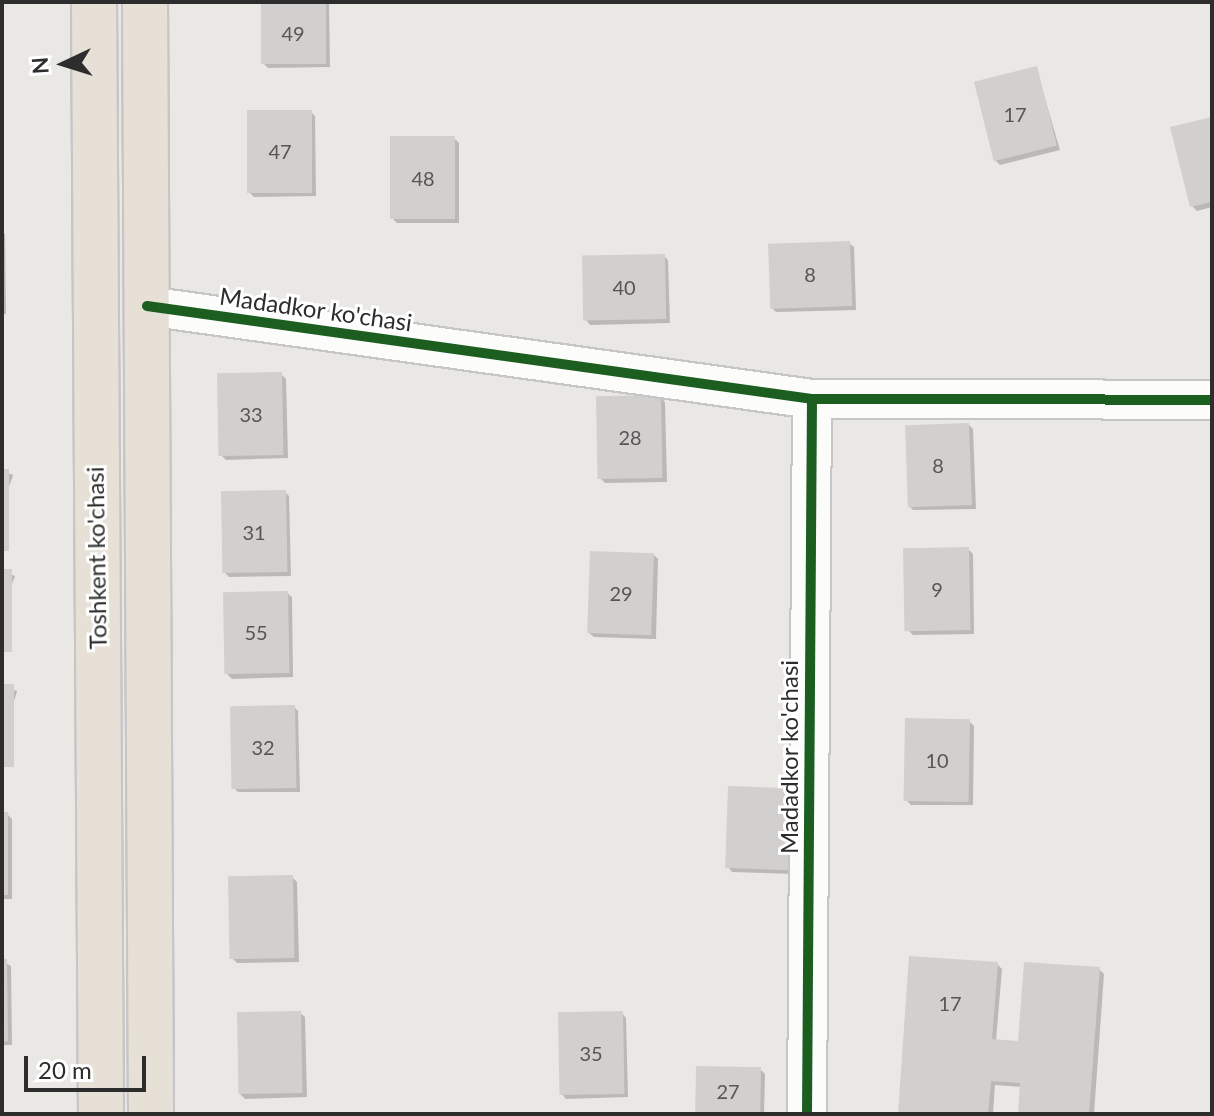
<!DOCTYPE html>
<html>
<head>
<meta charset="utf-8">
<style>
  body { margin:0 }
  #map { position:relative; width:1214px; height:1116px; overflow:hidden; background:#eae8e5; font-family:Lato,sans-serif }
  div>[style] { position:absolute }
  .shadow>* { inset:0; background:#0003; transform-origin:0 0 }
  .building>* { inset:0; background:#d2d0ce; transform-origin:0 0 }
  .roads { filter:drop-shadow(2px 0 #c7c6c7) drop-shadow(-2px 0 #c7c6c7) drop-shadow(0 2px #c7c6c7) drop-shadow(0 -2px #c7c6c7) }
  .minor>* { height:38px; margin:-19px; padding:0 19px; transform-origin:19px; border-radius:19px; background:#fcfcfb }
  .trunk>* { height:44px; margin:-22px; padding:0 22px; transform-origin:22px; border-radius:22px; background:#e6e0d7 }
  .cycleway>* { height:10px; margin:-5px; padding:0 5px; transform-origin:5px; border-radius:5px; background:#1b5e20 }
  span { translate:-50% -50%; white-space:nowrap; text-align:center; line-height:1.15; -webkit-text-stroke:6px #fff; paint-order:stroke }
  .number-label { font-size:20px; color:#575656 }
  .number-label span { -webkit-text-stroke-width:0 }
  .street-label { font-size:24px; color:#2d2d2d }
  .frame { position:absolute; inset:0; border:4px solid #2d2d2d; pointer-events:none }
  .north { position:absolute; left:24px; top:24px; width:80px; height:80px; -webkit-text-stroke:6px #fff; paint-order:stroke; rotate:266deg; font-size:22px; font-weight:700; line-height:32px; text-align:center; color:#2d2d2d }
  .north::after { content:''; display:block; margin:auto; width:28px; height:36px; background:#2d2d2d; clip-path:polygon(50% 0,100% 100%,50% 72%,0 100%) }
  .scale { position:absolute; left:24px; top:1056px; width:122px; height:36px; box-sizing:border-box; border:4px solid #2d2d2d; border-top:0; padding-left:10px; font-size:24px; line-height:28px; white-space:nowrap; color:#2d2d2d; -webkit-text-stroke:6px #fff; paint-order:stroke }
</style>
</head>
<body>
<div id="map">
  <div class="shadow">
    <div style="clip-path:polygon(263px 2px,329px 2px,330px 67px,268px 68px,263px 63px)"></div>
    <div style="clip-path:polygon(1036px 68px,1060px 150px,1000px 165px,995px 160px)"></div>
    <div style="clip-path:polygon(311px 112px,315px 116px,316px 196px,254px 197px,249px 192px)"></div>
    <div style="clip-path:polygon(1212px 119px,1212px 207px,1197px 211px,1192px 206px)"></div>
    <div style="clip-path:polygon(454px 138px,459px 143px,459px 223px,397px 223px,393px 219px)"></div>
    <div style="clip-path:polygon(2px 231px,5px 234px,6px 314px,2px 314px)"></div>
    <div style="clip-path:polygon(849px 243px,854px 247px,856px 310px,776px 312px,771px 307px)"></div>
    <div style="clip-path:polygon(664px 256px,668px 260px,670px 323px,590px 325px,586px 320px)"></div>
    <div style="clip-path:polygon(281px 374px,286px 379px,288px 458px,226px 460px,221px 455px)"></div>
    <div style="clip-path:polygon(660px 397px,665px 402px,667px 482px,605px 483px,600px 478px)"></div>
    <div style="clip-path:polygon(969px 425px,973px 429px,976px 509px,913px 510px,909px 506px)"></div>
    <div style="left:2px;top:471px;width:12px;height:84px;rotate:20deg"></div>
    <div style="clip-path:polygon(285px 492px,289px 496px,291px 576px,229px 577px,225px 573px)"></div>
    <div style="clip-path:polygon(968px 549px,973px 554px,974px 634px,913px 635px,908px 630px)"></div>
    <div style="clip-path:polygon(654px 555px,658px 559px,656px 639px,594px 637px,589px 633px)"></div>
    <div style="left:2px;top:571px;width:14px;height:85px;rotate:21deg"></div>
    <div style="clip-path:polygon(287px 593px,292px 597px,293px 677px,232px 679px,227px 674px)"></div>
    <div style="left:2px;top:686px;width:16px;height:84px;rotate:18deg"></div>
    <div style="clip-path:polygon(294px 707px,298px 711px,300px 792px,238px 792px,234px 788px)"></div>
    <div style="clip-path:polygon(969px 721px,974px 726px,973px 805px,911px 805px,906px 800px)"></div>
    <div style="clip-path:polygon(730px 788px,794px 874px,732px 872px,728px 867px)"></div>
    <div style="clip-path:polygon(7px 814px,12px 819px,12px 899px,2px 899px,2px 815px)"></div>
    <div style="clip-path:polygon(292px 877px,297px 882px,299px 962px,237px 963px,232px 958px)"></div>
    <div style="clip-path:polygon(2px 961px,11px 966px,12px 1045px,2px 1045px)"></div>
    <div style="clip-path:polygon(997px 964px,1002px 969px,996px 1041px,1020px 1043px,1099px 969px,1104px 974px,1094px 1114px,1020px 1114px,1022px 1087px,995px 1085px,993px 1114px,900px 1114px)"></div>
    <div style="clip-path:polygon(300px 1013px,305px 1017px,307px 1097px,245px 1099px,240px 1094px)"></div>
    <div style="clip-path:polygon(622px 1013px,626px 1018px,628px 1097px,566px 1099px,562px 1094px)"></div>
    <div style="clip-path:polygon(760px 1069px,765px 1074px,764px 1114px,697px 1114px)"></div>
  </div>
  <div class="building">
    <div style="left:261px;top:2px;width:65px;height:62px"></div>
    <div style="left:1037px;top:66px;width:82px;height:65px;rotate:76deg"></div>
    <div style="left:247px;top:110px;width:65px;height:83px"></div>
    <div style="clip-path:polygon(1212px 117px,1212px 202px,1190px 207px,1170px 127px)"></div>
    <div style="left:455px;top:136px;width:83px;height:65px;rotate:90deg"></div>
    <div style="left:850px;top:241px;width:65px;height:82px;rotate:88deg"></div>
    <div style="left:665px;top:254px;width:65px;height:83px;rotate:89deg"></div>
    <div style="left:282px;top:372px;width:83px;height:65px;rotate:89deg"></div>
    <div style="left:661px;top:395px;width:83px;height:65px;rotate:89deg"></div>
    <div style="left:969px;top:423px;width:82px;height:64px;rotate:88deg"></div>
    <div style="left:2px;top:469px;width:7px;height:82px"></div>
    <div style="left:286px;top:490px;width:82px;height:65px;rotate:89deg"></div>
    <div style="left:969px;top:547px;width:83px;height:66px;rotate:89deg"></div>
    <div style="left:590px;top:551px;width:64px;height:82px;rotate:2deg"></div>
    <div style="left:2px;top:569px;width:10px;height:83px"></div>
    <div style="left:288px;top:591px;width:82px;height:65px;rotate:89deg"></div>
    <div style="left:2px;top:684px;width:12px;height:83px"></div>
    <div style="left:295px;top:705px;width:83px;height:65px;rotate:89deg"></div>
    <div style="left:905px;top:718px;width:65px;height:83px;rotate:1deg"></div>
    <div style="left:728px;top:786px;width:65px;height:82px;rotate:2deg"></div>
    <div style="left:8px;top:812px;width:83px;height:6px;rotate:90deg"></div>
    <div style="left:293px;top:875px;width:83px;height:65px;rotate:89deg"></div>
    <div style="clip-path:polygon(909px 956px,998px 962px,992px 1039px,1018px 1041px,1024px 962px,1100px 967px,1089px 1114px,1018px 1114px,1020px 1083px,991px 1081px,988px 1114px,898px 1114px)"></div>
    <div style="clip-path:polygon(2px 959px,7px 959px,8px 1041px,2px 1042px)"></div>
    <div style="left:301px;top:1011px;width:82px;height:64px;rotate:89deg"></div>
    <div style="left:623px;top:1011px;width:83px;height:65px;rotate:89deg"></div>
    <div style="left:696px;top:1066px;width:65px;height:48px;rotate:1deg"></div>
  </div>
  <div class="roads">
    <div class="minor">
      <div style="left:147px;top:306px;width:671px;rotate:7.96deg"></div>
      <div style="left:812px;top:399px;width:400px;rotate:0.1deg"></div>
      <div style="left:807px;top:1114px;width:715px;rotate:-89.6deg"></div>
    </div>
    <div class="trunk">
      <div style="left:94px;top:2px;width:1112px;rotate:89.64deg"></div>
      <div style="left:145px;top:2px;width:1112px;rotate:89.69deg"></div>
    </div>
  </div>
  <div class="cycleway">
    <div style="left:147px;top:306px;width:671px;rotate:7.96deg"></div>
    <div style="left:812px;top:399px;width:400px;rotate:0.1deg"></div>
    <div style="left:807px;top:1114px;width:715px;rotate:-89.6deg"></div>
  </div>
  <div class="number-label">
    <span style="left:293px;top:33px">49</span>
    <span style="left:1015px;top:114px">17</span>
    <span style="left:280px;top:151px">47</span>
    <span style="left:423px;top:178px">48</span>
    <span style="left:810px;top:274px">8</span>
    <span style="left:624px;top:287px">40</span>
    <span style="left:251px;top:414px">33</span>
    <span style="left:630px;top:437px">28</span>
    <span style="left:938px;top:465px">8</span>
    <span style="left:254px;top:532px">31</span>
    <span style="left:937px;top:589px">9</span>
    <span style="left:621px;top:593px">29</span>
    <span style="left:256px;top:632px">55</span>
    <span style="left:263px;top:747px">32</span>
    <span style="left:937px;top:760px">10</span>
    <span style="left:950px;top:1003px">17</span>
    <span style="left:591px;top:1053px">35</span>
    <span style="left:728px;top:1091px">27</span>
  </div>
  <div class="street-label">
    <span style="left:316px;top:309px;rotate:8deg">Madadkor ko'chasi</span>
    <span style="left:96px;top:558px;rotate:-91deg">Toshkent ko'chasi</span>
    <span style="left:789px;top:757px;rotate:-90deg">Madadkor ko'chasi</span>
  </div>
  <div class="frame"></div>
  <div class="north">N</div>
  <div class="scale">20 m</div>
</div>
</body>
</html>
